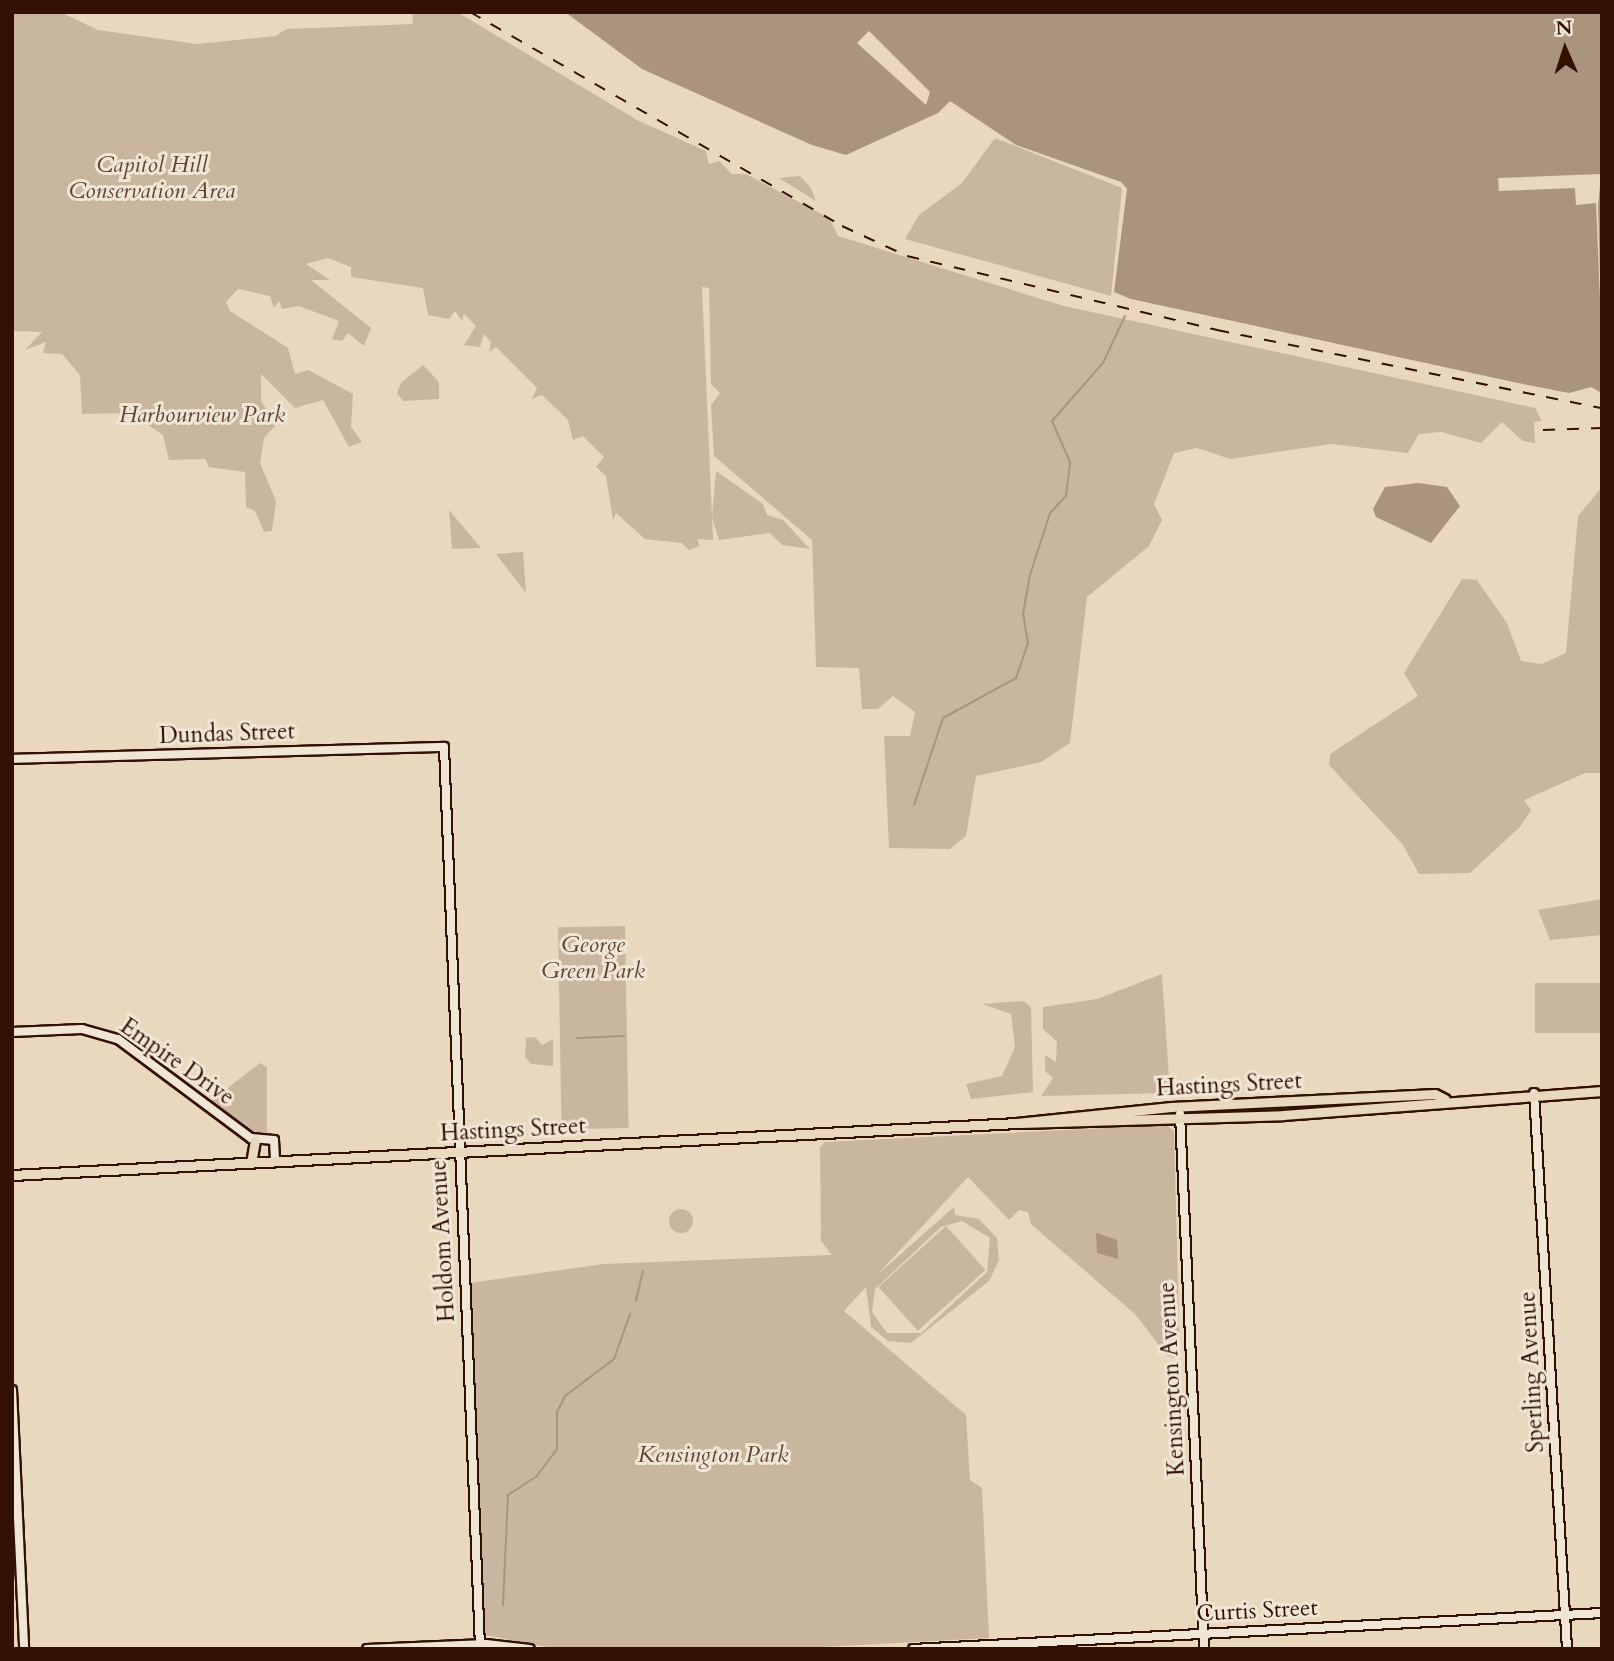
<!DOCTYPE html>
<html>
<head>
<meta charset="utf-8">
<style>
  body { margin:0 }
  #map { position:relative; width:1614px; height:1661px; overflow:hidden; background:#e8d8be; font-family:Cardo,serif }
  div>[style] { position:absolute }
  .green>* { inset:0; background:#c9b69e; transform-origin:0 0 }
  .round { border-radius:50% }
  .water>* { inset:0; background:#aa947e }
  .pier>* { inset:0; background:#e8d8be }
  .stream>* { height:2px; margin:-1px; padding:0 1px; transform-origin:1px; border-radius:1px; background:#aa947e }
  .roads { filter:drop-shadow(2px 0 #321103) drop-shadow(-2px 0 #321103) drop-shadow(0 2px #321103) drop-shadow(0 -2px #321103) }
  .secondary>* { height:8px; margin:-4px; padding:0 4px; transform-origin:4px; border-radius:4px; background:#f0e6d5 }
  .primary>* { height:9px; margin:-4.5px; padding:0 4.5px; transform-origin:4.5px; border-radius:4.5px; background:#e8d8be }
  .rail>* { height:2px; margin-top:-1px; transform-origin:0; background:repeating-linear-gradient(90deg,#321103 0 12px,transparent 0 24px) }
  span { translate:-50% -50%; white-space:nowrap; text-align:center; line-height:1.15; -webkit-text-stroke:6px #f0e6d5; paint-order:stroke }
  .park-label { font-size:23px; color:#5f4332; font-style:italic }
  .street-label { font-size:23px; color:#321103 }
  .frame { position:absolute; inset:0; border:14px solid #321103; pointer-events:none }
  .north { position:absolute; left:1530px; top:14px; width:70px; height:70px; -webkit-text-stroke:5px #f0e6d5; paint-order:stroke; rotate:357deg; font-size:19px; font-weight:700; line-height:28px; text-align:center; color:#321103 }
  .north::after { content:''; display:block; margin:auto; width:24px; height:32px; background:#321103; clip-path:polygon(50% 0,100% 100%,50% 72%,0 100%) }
</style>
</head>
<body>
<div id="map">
  <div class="green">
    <div style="clip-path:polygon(12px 12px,60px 12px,98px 30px,197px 44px,275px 36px,287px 29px,413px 24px,412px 12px,457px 12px,637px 120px,706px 151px,709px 164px,719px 161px,732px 174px,746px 174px,829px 218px,838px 236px,1064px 306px,1535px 408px,1542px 421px,1534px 422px,1535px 443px,1523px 441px,1502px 422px,1481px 443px,1441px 432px,1419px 434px,1408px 453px,1331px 444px,1230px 459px,1197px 448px,1174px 453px,1154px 504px,1162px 520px,1149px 546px,1087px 597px,1070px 743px,1041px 762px,976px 776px,966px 836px,950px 849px,889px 848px,884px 736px,910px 736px,915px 712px,893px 696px,878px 709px,862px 709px,859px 668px,816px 667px,812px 540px,714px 456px,711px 405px,720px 393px,711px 384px,709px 288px,702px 287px,713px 540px,697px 539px,700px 546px,689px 550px,682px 543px,645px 539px,616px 513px,613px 520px,606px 476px,596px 467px,604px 457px,583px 436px,573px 440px,568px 420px,542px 395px,532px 399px,537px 388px,496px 347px,489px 352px,491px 342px,484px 334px,480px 347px,464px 345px,476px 326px,464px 314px,462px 321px,455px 311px,449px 319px,428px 315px,423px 288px,351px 277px,351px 267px,328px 258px,306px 264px,330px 280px,311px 280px,371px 328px,364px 346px,348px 333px,342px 341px,332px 339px,339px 321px,299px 306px,282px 309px,279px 301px,274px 308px,270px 296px,238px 289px,226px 302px,230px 311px,288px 348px,295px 374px,308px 370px,353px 394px,351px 427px,362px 442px,349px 447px,323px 400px,295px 408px,261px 374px,261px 401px,276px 425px,264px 438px,260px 463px,276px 501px,272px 531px,264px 532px,255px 511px,246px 507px,245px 472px,209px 467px,205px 459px,169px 460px,163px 435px,130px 413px,82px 414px,80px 375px,62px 354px,43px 353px,46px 342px,25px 350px,42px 332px,14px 331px)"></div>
    <div style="clip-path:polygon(995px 138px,1122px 188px,1111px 296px,905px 239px,919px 215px,962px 183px)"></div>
    <div style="clip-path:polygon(800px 176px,811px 188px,816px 201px,779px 178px)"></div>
    <div style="clip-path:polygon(423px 365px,439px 382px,439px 399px,403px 401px,397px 393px,401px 383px)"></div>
    <div style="clip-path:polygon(716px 471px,763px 504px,767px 515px,783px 520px,810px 549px,782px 545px,770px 533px,719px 540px,712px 517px)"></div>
    <div style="clip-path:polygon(1602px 487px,1602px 773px,1585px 773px,1524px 800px,1531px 810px,1520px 827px,1470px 873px,1419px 874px,1403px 845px,1329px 765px,1330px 754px,1418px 696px,1404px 673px,1462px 579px,1477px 580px,1507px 623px,1521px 661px,1542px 664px,1566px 653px,1578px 516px)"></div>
    <div style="clip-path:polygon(449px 510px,481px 548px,452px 549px)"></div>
    <div style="clip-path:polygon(523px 552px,526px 593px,496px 554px)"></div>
    <div style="clip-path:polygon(1602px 899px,1602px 935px,1550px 940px,1538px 910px)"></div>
    <div style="left:625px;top:926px;width:202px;height:67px;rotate:89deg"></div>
    <div style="clip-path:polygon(1162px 974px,1170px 1093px,1041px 1096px,1053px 1078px,1045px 1071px,1045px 1055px,1056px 1062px,1057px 1042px,1043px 1029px,1043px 1007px,1097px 999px)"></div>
    <div style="left:1602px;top:983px;width:50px;height:67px;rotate:90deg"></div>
    <div style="clip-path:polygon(1023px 1001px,1031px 1007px,1033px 1092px,971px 1099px,966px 1084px,1002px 1076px,1015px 1047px,1011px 1014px,982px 1004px)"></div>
    <div style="clip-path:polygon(535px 1037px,542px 1045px,553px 1039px,553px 1066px,531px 1064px,525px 1057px,526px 1038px)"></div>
    <div style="clip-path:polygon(260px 1063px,267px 1067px,267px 1135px,253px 1134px,211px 1101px)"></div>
    <div style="clip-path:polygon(evenodd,1166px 1125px,1174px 1131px,1180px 1359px,1167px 1356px,1136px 1315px,1031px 1224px,1028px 1212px,1019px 1210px,1009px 1220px,968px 1177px,877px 1275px,954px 1207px,955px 1215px,979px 1219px,997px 1238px,999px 1260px,989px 1281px,911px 1343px,888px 1341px,871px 1327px,866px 1287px,844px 1311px,966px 1415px,970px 1480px,982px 1488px,989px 1638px,785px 1649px,557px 1649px,485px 1635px,470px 1283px,603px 1264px,832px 1255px,821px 1241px,820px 1147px,825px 1142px,1166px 1125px,962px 1221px,990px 1238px,987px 1272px,921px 1333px,887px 1333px,872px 1312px,875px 1289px,941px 1227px,962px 1221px)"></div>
    <div class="round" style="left:669px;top:1209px;width:24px;height:24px"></div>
    <div style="left:946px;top:1226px;width:59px;height:91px;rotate:48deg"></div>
  </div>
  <div class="water">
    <div style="clip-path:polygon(565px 12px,1602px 12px,1602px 393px,1591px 387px,1569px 393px,1518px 383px,1131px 299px,1114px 292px,1127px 189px,1121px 182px,1016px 145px,950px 101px,938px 113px,846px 155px,812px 145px,642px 69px)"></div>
    <div style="clip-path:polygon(1418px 483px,1447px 487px,1460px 506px,1431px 543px,1376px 517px,1373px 509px,1385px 487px)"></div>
    <div style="clip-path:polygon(1096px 1233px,1117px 1240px,1118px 1259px,1097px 1253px)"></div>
  </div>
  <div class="pier">
    <div style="clip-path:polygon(869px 31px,930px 92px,926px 105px,857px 43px)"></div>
    <div style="clip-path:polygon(1601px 174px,1598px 206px,1602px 348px,1596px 203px,1576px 205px,1575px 188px,1499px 191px,1498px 178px)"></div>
  </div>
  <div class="stream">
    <div style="left:914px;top:805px;width:92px;rotate:-71.6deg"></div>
    <div style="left:943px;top:718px;width:83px;rotate:-28.7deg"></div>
    <div style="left:1016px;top:678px;width:36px;rotate:-71deg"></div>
    <div style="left:1028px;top:644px;width:30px;rotate:-99deg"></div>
    <div style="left:1023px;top:614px;width:40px;rotate:-80deg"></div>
    <div style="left:1030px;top:575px;width:65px;rotate:-72.1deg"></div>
    <div style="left:1050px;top:513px;width:23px;rotate:-47deg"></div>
    <div style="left:1066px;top:496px;width:34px;rotate:-83deg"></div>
    <div style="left:1070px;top:462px;width:45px;rotate:-113.7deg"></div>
    <div style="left:1052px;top:421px;width:77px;rotate:-48.7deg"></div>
    <div style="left:1103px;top:363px;width:52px;rotate:-64.9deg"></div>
    <div style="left:577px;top:1038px;width:47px;rotate:-2.4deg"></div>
    <div style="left:636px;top:1301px;width:31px;rotate:-77deg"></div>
    <div style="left:503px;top:1605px;width:110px;rotate:-87.4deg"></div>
    <div style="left:508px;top:1495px;width:33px;rotate:-33deg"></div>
    <div style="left:536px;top:1477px;width:35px;rotate:-53deg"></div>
    <div style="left:557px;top:1449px;width:37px;rotate:-90deg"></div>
    <div style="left:557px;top:1412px;width:18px;rotate:-63deg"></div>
    <div style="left:565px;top:1396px;width:61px;rotate:-37.1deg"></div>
    <div style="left:614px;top:1359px;width:48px;rotate:-70.4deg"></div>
  </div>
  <div class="roads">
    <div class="secondary">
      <div style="left:12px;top:759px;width:432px;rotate:-1.6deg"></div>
      <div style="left:444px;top:747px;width:903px;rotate:87.71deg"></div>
      <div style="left:12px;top:1032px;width:70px;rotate:-2.5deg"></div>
      <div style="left:82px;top:1029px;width:37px;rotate:16deg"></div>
      <div style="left:118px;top:1039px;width:166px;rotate:36.7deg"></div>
      <div style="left:251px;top:1138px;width:23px;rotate:5deg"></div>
      <div style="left:274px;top:1140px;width:22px;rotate:87deg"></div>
      <div style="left:1534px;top:1093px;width:557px;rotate:86.6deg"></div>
      <div style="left:1180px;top:1114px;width:536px;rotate:87.43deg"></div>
      <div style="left:12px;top:1390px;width:259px;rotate:87.3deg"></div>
      <div style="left:367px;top:1649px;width:119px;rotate:-2.4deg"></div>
      <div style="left:486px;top:1644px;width:44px;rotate:6.5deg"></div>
      <div style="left:913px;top:1649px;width:690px;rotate:-2.99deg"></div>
    </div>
    <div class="primary">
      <div style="left:1021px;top:1123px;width:262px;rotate:-1.7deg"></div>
      <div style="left:1283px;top:1115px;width:320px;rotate:-4.3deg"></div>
      <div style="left:251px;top:1163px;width:23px;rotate:-80deg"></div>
      <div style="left:12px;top:1175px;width:1005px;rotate:-2.96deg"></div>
      <div style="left:1016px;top:1123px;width:156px;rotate:-5.9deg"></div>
      <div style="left:1171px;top:1107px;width:264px;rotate:-2.8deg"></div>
      <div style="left:1435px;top:1094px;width:11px;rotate:27deg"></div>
    </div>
  </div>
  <div class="rail">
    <div style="left:470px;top:12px;width:429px;rotate:29.9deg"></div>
    <div style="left:842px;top:226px;width:72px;rotate:24.8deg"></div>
    <div style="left:907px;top:256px;width:319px;rotate:13.4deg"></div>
    <div style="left:1217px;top:330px;width:393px;rotate:11.5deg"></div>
    <div style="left:1543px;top:430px;width:59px;rotate:-1.9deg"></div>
  </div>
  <div class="park-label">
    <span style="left:152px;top:178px">Capitol Hill<br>Conservation Area</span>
    <span style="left:202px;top:415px">Harbourview Park</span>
    <span style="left:593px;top:958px">George<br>Green Park</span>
    <span style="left:713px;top:1455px">Kensington Park</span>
  </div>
  <div class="street-label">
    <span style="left:227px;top:734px;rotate:-2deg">Dundas Street</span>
    <span style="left:177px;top:1062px;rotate:35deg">Empire Drive</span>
    <span style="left:1229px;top:1085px;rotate:-3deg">Hastings Street</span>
    <span style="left:513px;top:1130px;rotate:-3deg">Hastings Street</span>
    <span style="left:443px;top:1241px;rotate:-93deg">Holdom Avenue</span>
    <span style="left:1532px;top:1372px;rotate:-93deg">Sperling Avenue</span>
    <span style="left:1172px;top:1379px;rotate:-93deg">Kensington Avenue</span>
    <span style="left:1257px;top:1611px;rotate:-3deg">Curtis Street</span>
  </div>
  <div class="frame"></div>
  <div class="north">N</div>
</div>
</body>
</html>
